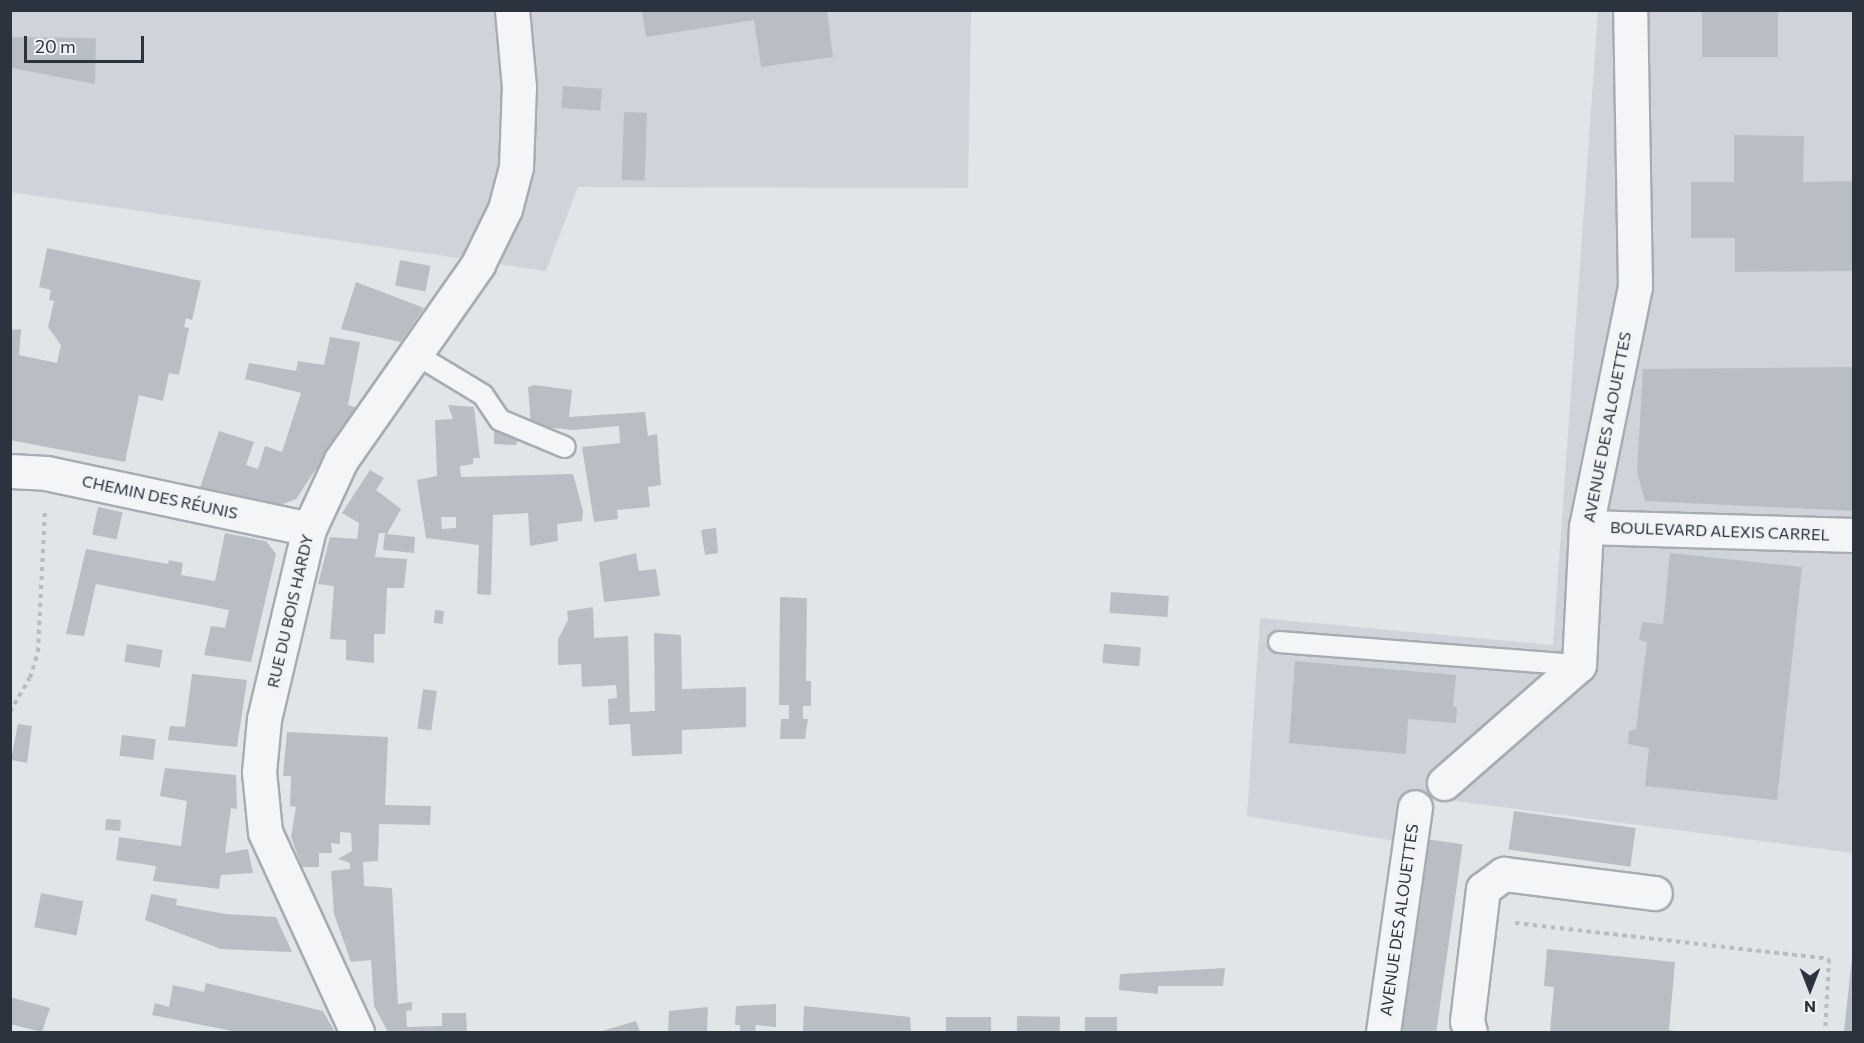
<!DOCTYPE html>
<html>
<head>
<meta charset="utf-8">
<style>
  body { margin:0 }
  #map { position:relative; width:1864px; height:1043px; overflow:hidden; background:#e1e5e8; font-family:Commissioner,sans-serif }
  div>[style] { position:absolute }
  .built>* { inset:0; background:#d0d4da }
  .building>* { inset:0; background:#b9bec4; transform-origin:0 0 }
  .path>* { height:4px; margin-top:-2px; transform-origin:0; background:repeating-linear-gradient(90deg,#b8bbc0 0 4.5px,transparent 0 9px) }
  .roads { filter:drop-shadow(2px 0 #a7acb2) drop-shadow(-2px 0 #a7acb2) drop-shadow(0 2px #a7acb2) drop-shadow(0 -2px #a7acb2) }
  .service>* { height:20px; margin:-10px; padding:0 10px; transform-origin:10px; border-radius:10px; background:#f4f5f7 }
  .minor>* { height:33px; margin:-16.5px; padding:0 16.5px; transform-origin:16.5px; border-radius:16.5px; background:#f4f5f7 }
  span { translate:-50% -50%; white-space:nowrap; text-align:center; line-height:1.15; -webkit-text-stroke:6px #f1f3f6; paint-order:stroke }
  .street-label { font-size:16px; color:#2b343e }
  .frame { position:absolute; inset:0; border:12px solid #2b343e; pointer-events:none }
  .north { position:absolute; left:1780px; top:959px; width:60px; height:60px; -webkit-text-stroke:4px #f1f3f6; paint-order:stroke; rotate:180deg; font-size:16px; font-weight:700; line-height:24px; text-align:center; color:#2b343e }
  .north::after { content:''; display:block; margin:auto; width:21px; height:27px; background:#2b343e; clip-path:polygon(50% 0,100% 100%,50% 72%,0 100%) }
  .scale { position:absolute; left:24px; top:36px; width:120px; height:27px; box-sizing:border-box; border:3px solid #2b343e; border-top:0; padding-left:8px; font-size:18px; line-height:21px; white-space:nowrap; color:#2b343e; -webkit-text-stroke:4px #f1f3f6; paint-order:stroke }
</style>
</head>
<body>
<div id="map">
  <div class="built">
    <div style="clip-path:polygon(11px 11px,971px 11px,968px 188px,578px 187px,546px 271px,11px 192px)"></div>
    <div style="clip-path:polygon(1598px 11px,1853px 11px,1853px 853px,1402px 794px,1395px 841px,1247px 816px,1260px 618px,1553px 645px)"></div>
  </div>
  <div class="building">
    <div style="clip-path:polygon(642px 10px,827px 10px,833px 57px,761px 67px,754px 20px,646px 37px)"></div>
    <div style="left:1702px;top:10px;width:76px;height:47px"></div>
    <div style="clip-path:polygon(12px 37px,96px 38px,95px 84px,12px 68px)"></div>
    <div style="left:563px;top:86px;width:39px;height:22px;rotate:4deg"></div>
    <div style="left:624px;top:112px;width:23px;height:68px;rotate:2deg"></div>
    <div style="clip-path:polygon(1734px 135px,1804px 136px,1803px 182px,1854px 181px,1854px 271px,1735px 272px,1735px 238px,1691px 238px,1691px 182px,1734px 182px)"></div>
    <div style="clip-path:polygon(47px 248px,201px 281px,192px 320px,186px 318px,184px 327px,189px 328px,179px 375px,169px 373px,163px 401px,139px 395px,125px 462px,10px 440px,10px 330px,21px 329px,19px 355px,57px 363px,61px 345px,48px 327px,54px 301px,49px 300px,51px 290px,39px 287px)"></div>
    <div style="left:400px;top:260px;width:31px;height:26px;rotate:11deg"></div>
    <div style="clip-path:polygon(356px 282px,424px 308px,401px 342px,341px 329px)"></div>
    <div style="clip-path:polygon(330px 337px,360px 342px,348px 405px,357px 408px,296px 499px,275px 507px,199px 491px,219px 431px,254px 442px,246px 465px,258px 469px,265px 446px,282px 452px,301px 393px,245px 379px,249px 363px,296px 371px,298px 361px,324px 365px)"></div>
    <div style="clip-path:polygon(1854px 367px,1854px 511px,1645px 501px,1637px 472px,1643px 369px)"></div>
    <div style="clip-path:polygon(534px 385px,572px 390px,569px 417px,645px 412px,648px 436px,657px 434px,661px 485px,648px 487px,650px 507px,617px 510px,618px 519px,594px 522px,582px 447px,620px 443px,619px 426px,574px 430px,531px 426px,528px 387px)"></div>
    <div style="clip-path:polygon(evenodd,448px 405px,474px 407px,480px 458px,473px 458px,473px 464px,460px 466px,461px 477px,573px 474px,583px 511px,582px 521px,557px 524px,558px 541px,530px 546px,528px 513px,493px 515px,491px 595px,477px 594px,479px 545px,426px 538px,417px 480px,437px 476px,435px 420px,453px 419px,448px 405px,441px 517px,456px 517px,456px 528px,442px 529px,441px 517px)"></div>
    <div style="clip-path:polygon(494px 430px,518px 440px,516px 445px,494px 444px)"></div>
    <div style="clip-path:polygon(370px 470px,384px 478px,376px 490px,401px 509px,387px 534px,415px 537px,414px 553px,383px 550px,385px 533px,379px 533px,375px 557px,407px 559px,404px 588px,387px 588px,385px 634px,374px 634px,374px 663px,346px 660px,346px 640px,330px 639px,334px 586px,318px 584px,330px 537px,357px 539px,359px 523px,342px 513px)"></div>
    <div style="left:98px;top:507px;width:25px;height:28px;rotate:12deg"></div>
    <div style="clip-path:polygon(716px 528px,718px 553px,705px 555px,701px 530px)"></div>
    <div style="clip-path:polygon(225px 533px,266px 541px,276px 554px,251px 662px,204px 655px,211px 626px,225px 628px,229px 610px,96px 584px,84px 636px,66px 634px,86px 549px,168px 564px,169px 560px,183px 563px,181px 575px,215px 581px)"></div>
    <div style="clip-path:polygon(636px 553px,639px 571px,656px 569px,660px 596px,604px 602px,599px 562px)"></div>
    <div style="clip-path:polygon(1670px 553px,1802px 567px,1777px 800px,1645px 786px,1649px 748px,1628px 744px,1629px 731px,1636px 729px,1647px 642px,1639px 640px,1642px 622px,1663px 624px)"></div>
    <div style="left:1111px;top:592px;width:58px;height:21px;rotate:4deg"></div>
    <div style="clip-path:polygon(780px 597px,807px 598px,806px 681px,811px 681px,811px 706px,803px 706px,803px 719px,808px 719px,805px 739px,780px 739px,781px 719px,789px 719px,789px 705px,779px 705px)"></div>
    <div style="clip-path:polygon(593px 607px,594px 638px,628px 636px,630px 712px,655px 711px,654px 633px,681px 635px,682px 689px,746px 687px,746px 727px,682px 730px,682px 754px,632px 756px,630px 724px,609px 725px,608px 699px,617px 698px,616px 685px,582px 687px,581px 664px,558px 665px,558px 639px,568px 620px,567px 611px)"></div>
    <div style="left:435px;top:610px;width:9px;height:13px;rotate:6deg"></div>
    <div style="left:127px;top:644px;width:36px;height:18px;rotate:9deg"></div>
    <div style="left:1104px;top:644px;width:37px;height:19px;rotate:5deg"></div>
    <div style="clip-path:polygon(1295px 661px,1456px 675px,1453px 707px,1457px 707px,1456px 723px,1408px 719px,1406px 754px,1289px 743px)"></div>
    <div style="clip-path:polygon(192px 674px,247px 680px,237px 747px,168px 740px,170px 726px,185px 727px)"></div>
    <div style="left:423px;top:689px;width:14px;height:40px;rotate:8deg"></div>
    <div style="clip-path:polygon(18px 724px,32px 726px,27px 763px,11px 760px)"></div>
    <div style="clip-path:polygon(287px 732px,388px 737px,385px 805px,431px 806px,430px 825px,379px 824px,378px 861px,363px 862px,364px 886px,392px 888px,398px 1004px,412px 1002px,412px 1010px,406px 1011px,407px 1027px,442px 1026px,442px 1013px,466px 1013px,467px 1032px,388px 1032px,374px 1006px,371px 960px,351px 962px,334px 914px,331px 871px,350px 869px,350px 863px,338px 859px,352px 851px,351px 833px,340px 832px,340px 844px,331px 843px,332px 853px,319px 853px,319px 867px,302px 867px,291px 837px,296px 807px,290px 806px,291px 776px,283px 776px)"></div>
    <div style="left:122px;top:735px;width:34px;height:21px;rotate:7deg"></div>
    <div style="clip-path:polygon(165px 768px,236px 775px,237px 809px,231px 808px,225px 853px,248px 849px,253px 873px,221px 875px,219px 889px,153px 881px,156px 866px,116px 860px,119px 837px,181px 846px,187px 801px,160px 796px)"></div>
    <div style="left:1514px;top:811px;width:123px;height:39px;rotate:8deg"></div>
    <div style="left:106px;top:819px;width:15px;height:11px;rotate:4deg"></div>
    <div style="left:1426px;top:839px;width:37px;height:195px;rotate:8deg"></div>
    <div style="left:41px;top:893px;width:43px;height:35px;rotate:11deg"></div>
    <div style="clip-path:polygon(151px 894px,177px 899px,176px 905px,225px 914px,276px 917px,292px 952px,221px 949px,145px 920px)"></div>
    <div style="clip-path:polygon(1547px 949px,1675px 962px,1669px 1030px,1679px 1032px,1550px 1032px,1554px 987px,1544px 986px)"></div>
    <div style="clip-path:polygon(1852px 958px,1854px 1032px,1844px 1032px)"></div>
    <div style="clip-path:polygon(1225px 968px,1223px 986px,1158px 986px,1158px 994px,1119px 990px,1120px 974px)"></div>
    <div style="clip-path:polygon(206px 983px,323px 1011px,335px 1032px,237px 1032px,152px 1015px,155px 1003px,169px 1007px,173px 985px,204px 992px)"></div>
    <div style="clip-path:polygon(10px 997px,50px 1008px,42px 1032px,10px 1024px)"></div>
    <div style="clip-path:polygon(776px 1004px,776px 1027px,756px 1025px,755px 1032px,740px 1032px,740px 1025px,735px 1025px,736px 1006px)"></div>
    <div style="clip-path:polygon(804px 1006px,910px 1017px,911px 1032px,803px 1032px)"></div>
    <div style="clip-path:polygon(708px 1007px,707px 1032px,668px 1032px,669px 1011px)"></div>
    <div style="left:1017px;top:1016px;width:43px;height:16px;rotate:1deg"></div>
    <div style="left:946px;top:1017px;width:45px;height:15px"></div>
    <div style="left:1085px;top:1017px;width:32px;height:15px"></div>
    <div style="clip-path:polygon(636px 1021px,640px 1032px,599px 1032px)"></div>
  </div>
  <div class="path">
    <div style="left:10px;top:712px;width:39px;rotate:-60deg"></div>
    <div style="left:30px;top:678px;width:27px;rotate:-73deg"></div>
    <div style="left:38px;top:652px;width:142px;rotate:-87.2deg"></div>
    <div style="left:1515px;top:923px;width:316px;rotate:6.5deg"></div>
    <div style="left:1829px;top:959px;width:73px;rotate:93.1deg"></div>
  </div>
  <div class="roads">
    <div class="service">
      <div style="left:417px;top:355px;width:77px;rotate:31.2deg"></div>
      <div style="left:483px;top:395px;width:30px;rotate:56deg"></div>
      <div style="left:500px;top:420px;width:70px;rotate:22.6deg"></div>
      <div style="left:1279px;top:642px;width:301px;rotate:4.4deg"></div>
    </div>
    <div class="minor">
      <div style="left:10px;top:471px;width:36px;rotate:3deg"></div>
      <div style="left:46px;top:473px;width:269px;rotate:12deg"></div>
      <div style="left:1586px;top:527px;width:268px;rotate:1.7deg"></div>
      <div style="left:1444px;top:783px;width:179px;rotate:-41.2deg"></div>
      <div style="left:1579px;top:665px;width:138px;rotate:-87.1deg"></div>
      <div style="left:1586px;top:527px;width:245px;rotate:-78.5deg"></div>
      <div style="left:1635px;top:287px;width:277px;rotate:-91deg"></div>
      <div style="left:357px;top:1032px;width:220px;rotate:-114.7deg"></div>
      <div style="left:265px;top:832px;width:60px;rotate:-95.7deg"></div>
      <div style="left:259px;top:772px;width:53px;rotate:-84.6deg"></div>
      <div style="left:264px;top:719px;width:195px;rotate:-76.7deg"></div>
      <div style="left:309px;top:529px;width:76px;rotate:-65.1deg"></div>
      <div style="left:341px;top:460px;width:239px;rotate:-55deg"></div>
      <div style="left:478px;top:264px;width:61px;rotate:-63.9deg"></div>
      <div style="left:505px;top:209px;width:43px;rotate:-75.3deg"></div>
      <div style="left:516px;top:167px;width:80px;rotate:-87.9deg"></div>
      <div style="left:519px;top:87px;width:77px;rotate:-95.2deg"></div>
      <div style="left:1383px;top:1032px;width:227px;rotate:-81.9deg"></div>
      <div style="left:1470px;top:1032px;width:11px;rotate:-105deg"></div>
      <div style="left:1467px;top:1021px;width:133px;rotate:-83.1deg"></div>
      <div style="left:1483px;top:889px;width:26px;rotate:-36deg"></div>
      <div style="left:1504px;top:874px;width:152px;rotate:7.2deg"></div>
    </div>
  </div>
  <div class="street-label">
    <span style="left:1607px;top:427px;rotate:-79deg">AVENUE DES ALOUETTES</span>
    <span style="left:160px;top:497px;rotate:12deg">CHEMIN DES RÉUNIS</span>
    <span style="left:1720px;top:531px;rotate:2deg">BOULEVARD ALEXIS CARREL</span>
    <span style="left:290px;top:611px;rotate:-77deg">RUE DU BOIS HARDY</span>
    <span style="left:1399px;top:920px;rotate:-82deg">AVENUE DES ALOUETTES</span>
  </div>
  <div class="frame"></div>
  <div class="north">N</div>
  <div class="scale">20 m</div>
</div>
</body>
</html>
